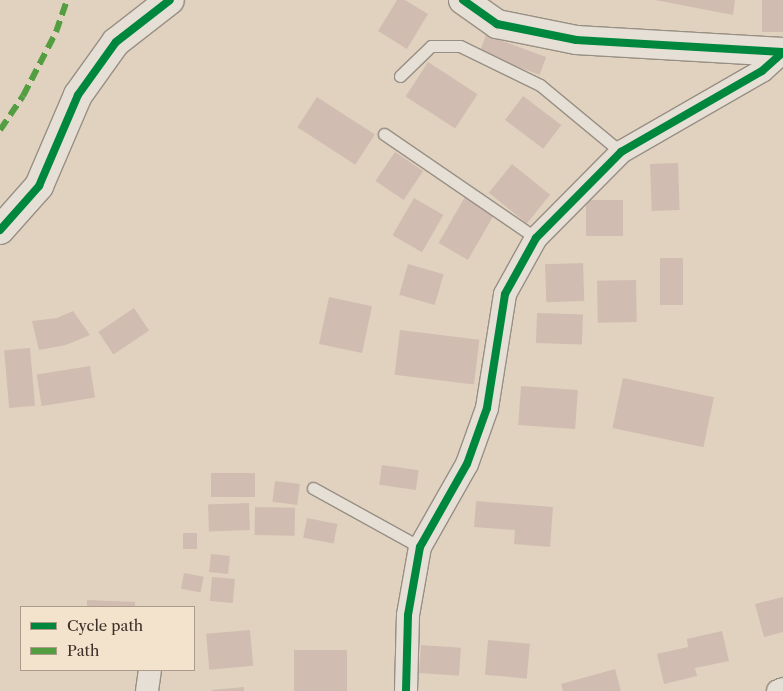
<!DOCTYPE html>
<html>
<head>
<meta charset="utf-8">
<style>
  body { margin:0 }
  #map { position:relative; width:783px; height:691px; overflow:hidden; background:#e0d2bf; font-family:"Libre Caslon Text",serif }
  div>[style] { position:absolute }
  .building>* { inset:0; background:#d1bcb1; transform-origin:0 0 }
  .roads { filter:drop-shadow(1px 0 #988f84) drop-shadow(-1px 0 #988f84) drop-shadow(0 1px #988f84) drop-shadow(0 -1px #988f84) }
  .lane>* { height:11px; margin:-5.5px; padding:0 5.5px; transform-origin:5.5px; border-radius:5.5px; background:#e6dfd5 }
  .street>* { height:22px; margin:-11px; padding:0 11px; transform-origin:11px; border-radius:11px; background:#e6dfd5 }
  .secondary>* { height:28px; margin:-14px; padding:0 14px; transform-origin:14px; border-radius:14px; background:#e6dfd5 }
  .quiet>* { height:6px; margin-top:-3px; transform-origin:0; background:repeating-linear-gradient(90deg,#529e41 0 12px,transparent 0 18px) }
  .cycleway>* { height:8px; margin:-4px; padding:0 4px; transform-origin:4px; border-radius:4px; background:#00873e }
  span { translate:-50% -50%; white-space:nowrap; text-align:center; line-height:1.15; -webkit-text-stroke:4.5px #f4e3cc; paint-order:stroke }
  .legend { position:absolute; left:20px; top:606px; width:175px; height:65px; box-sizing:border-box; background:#f4e3cc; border:1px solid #aa9b8a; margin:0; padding:6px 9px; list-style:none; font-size:15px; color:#3c3028 }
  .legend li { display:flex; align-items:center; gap:10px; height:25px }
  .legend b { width:25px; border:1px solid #aa9b8a }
</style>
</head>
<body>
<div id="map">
  <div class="building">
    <div style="clip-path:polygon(397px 0,405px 0,428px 14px,407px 49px,378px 31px)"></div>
    <div style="clip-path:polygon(655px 0,735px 0,733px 15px)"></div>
    <div style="left:762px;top:0;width:21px;height:32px"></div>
    <div style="left:486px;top:35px;width:64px;height:19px;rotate:20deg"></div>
    <div style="left:428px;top:62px;width:59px;height:41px;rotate:33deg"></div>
    <div style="left:523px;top:96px;width:48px;height:30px;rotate:37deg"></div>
    <div style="left:317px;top:97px;width:69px;height:36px;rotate:33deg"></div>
    <div style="left:395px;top:152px;width:34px;height:35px;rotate:34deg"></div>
    <div style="left:678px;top:163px;width:47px;height:28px;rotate:88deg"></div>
    <div style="left:512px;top:164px;width:49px;height:37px;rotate:39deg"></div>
    <div style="left:465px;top:197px;width:34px;height:53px;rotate:30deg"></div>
    <div style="left:414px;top:198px;width:34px;height:43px;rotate:30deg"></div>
    <div style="left:586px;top:200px;width:37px;height:36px"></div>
    <div style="left:660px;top:258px;width:23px;height:47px"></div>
    <div style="left:583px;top:263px;width:38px;height:38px;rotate:88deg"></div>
    <div style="left:408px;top:264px;width:37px;height:32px;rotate:16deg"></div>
    <div style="left:636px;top:280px;width:42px;height:39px;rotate:89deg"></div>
    <div style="left:329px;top:297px;width:44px;height:48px;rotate:12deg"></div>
    <div style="left:134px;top:308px;width:27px;height:43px;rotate:56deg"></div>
    <div style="clip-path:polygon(73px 311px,90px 335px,66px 345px,39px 350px,32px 321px,57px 318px)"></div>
    <div style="left:537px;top:313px;width:46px;height:30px;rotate:2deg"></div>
    <div style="left:400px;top:330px;width:80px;height:45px;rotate:7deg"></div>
    <div style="left:30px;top:348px;width:58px;height:26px;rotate:85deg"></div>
    <div style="left:90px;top:366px;width:32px;height:54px;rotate:81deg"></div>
    <div style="left:623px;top:378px;width:93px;height:51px;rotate:12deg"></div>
    <div style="left:521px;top:386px;width:57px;height:39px;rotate:4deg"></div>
    <div style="left:382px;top:465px;width:37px;height:20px;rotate:8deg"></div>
    <div style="left:211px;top:473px;width:44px;height:24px"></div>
    <div style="left:275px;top:481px;width:25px;height:21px;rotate:7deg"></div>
    <div style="clip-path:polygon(476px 501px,553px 507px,550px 547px,514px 544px,515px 530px,474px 527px)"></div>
    <div style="left:249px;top:503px;width:27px;height:41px;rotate:88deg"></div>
    <div style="left:255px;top:507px;width:40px;height:28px;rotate:1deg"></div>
    <div style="left:307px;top:518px;width:31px;height:20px;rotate:11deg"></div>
    <div style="left:183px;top:533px;width:14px;height:16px"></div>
    <div style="left:211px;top:554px;width:19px;height:18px;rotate:6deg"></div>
    <div style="left:184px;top:573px;width:20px;height:16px;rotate:11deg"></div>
    <div style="left:212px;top:577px;width:23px;height:24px;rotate:5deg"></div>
    <div style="clip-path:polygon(783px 597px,783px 632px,764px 637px,755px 604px)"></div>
    <div style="clip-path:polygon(87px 600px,135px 602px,135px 607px,87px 607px)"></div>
    <div style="left:250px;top:630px;width:36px;height:44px;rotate:85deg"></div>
    <div style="clip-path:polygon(722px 631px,729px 661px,695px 668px,697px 676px,664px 684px,657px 654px,688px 647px,687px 639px)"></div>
    <div style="left:488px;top:640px;width:42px;height:35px;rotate:5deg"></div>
    <div style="left:421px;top:645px;width:40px;height:28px;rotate:4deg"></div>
    <div style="left:294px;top:650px;width:53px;height:41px"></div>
    <div style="clip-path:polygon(615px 669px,621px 691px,563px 691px,561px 684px)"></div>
    <div style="clip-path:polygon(244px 687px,244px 691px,212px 691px,212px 690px)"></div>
  </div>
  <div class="roads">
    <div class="lane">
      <div style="left:400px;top:76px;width:43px;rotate:-44.1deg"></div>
      <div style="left:431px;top:46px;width:29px"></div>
      <div style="left:460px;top:46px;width:89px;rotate:26deg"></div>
      <div style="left:540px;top:85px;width:105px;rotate:39.6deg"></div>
      <div style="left:384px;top:134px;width:184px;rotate:34.4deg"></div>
      <div style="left:313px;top:488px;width:122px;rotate:28.9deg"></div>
    </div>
    <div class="street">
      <div style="left:147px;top:691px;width:21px;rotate:-82deg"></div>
      <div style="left:406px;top:691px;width:76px;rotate:-88.5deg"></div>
      <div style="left:408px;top:615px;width:69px;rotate:-80deg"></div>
      <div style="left:420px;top:547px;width:95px;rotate:-60.5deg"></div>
      <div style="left:467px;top:464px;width:59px;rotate:-70.3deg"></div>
      <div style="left:487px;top:408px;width:115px;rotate:-81deg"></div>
      <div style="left:505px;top:294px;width:64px;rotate:-61deg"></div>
      <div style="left:536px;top:238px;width:121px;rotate:-45.3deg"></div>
      <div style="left:621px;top:152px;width:163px;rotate:-29.9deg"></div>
      <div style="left:762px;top:71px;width:27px;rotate:-42deg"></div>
      <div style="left:778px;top:691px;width:5px;rotate:-22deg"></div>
    </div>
    <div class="secondary">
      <div style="left:463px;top:0;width:42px;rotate:35.2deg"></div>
      <div style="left:497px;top:24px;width:81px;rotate:11.4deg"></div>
      <div style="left:576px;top:40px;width:207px;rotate:3.3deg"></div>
      <div style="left:0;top:230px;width:59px;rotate:-48.4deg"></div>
      <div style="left:39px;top:186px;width:99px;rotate:-66.8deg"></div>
      <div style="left:78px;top:95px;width:65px;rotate:-54.4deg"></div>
      <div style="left:116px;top:42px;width:68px;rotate:-37.9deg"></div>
    </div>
  </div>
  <div class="quiet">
    <div style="left:0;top:130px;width:41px;rotate:-55.9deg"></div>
    <div style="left:23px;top:96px;width:72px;rotate:-62.7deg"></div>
    <div style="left:56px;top:32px;width:34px;rotate:-71deg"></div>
  </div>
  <div class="cycleway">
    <div style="left:463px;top:0;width:42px;rotate:35.2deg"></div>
    <div style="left:497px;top:24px;width:81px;rotate:11.4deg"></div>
    <div style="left:576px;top:40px;width:207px;rotate:3.3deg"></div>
    <div style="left:0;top:230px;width:59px;rotate:-48.4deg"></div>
    <div style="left:39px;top:186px;width:99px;rotate:-66.8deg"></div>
    <div style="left:78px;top:95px;width:65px;rotate:-54.4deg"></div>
    <div style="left:116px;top:42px;width:68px;rotate:-37.9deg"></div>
    <div style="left:406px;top:691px;width:76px;rotate:-88.5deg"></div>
    <div style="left:408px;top:615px;width:69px;rotate:-80deg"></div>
    <div style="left:420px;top:547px;width:95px;rotate:-60.5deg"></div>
    <div style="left:467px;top:464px;width:59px;rotate:-70.3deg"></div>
    <div style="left:487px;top:408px;width:115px;rotate:-81deg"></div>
    <div style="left:505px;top:294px;width:64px;rotate:-61deg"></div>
    <div style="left:536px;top:238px;width:121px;rotate:-45.3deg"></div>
    <div style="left:621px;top:152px;width:163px;rotate:-29.9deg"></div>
    <div style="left:762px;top:71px;width:27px;rotate:-42deg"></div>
  </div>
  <ul class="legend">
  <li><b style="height:6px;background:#00873e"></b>Cycle path</li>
  <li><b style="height:6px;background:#529e41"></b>Path</li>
  </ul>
</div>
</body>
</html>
